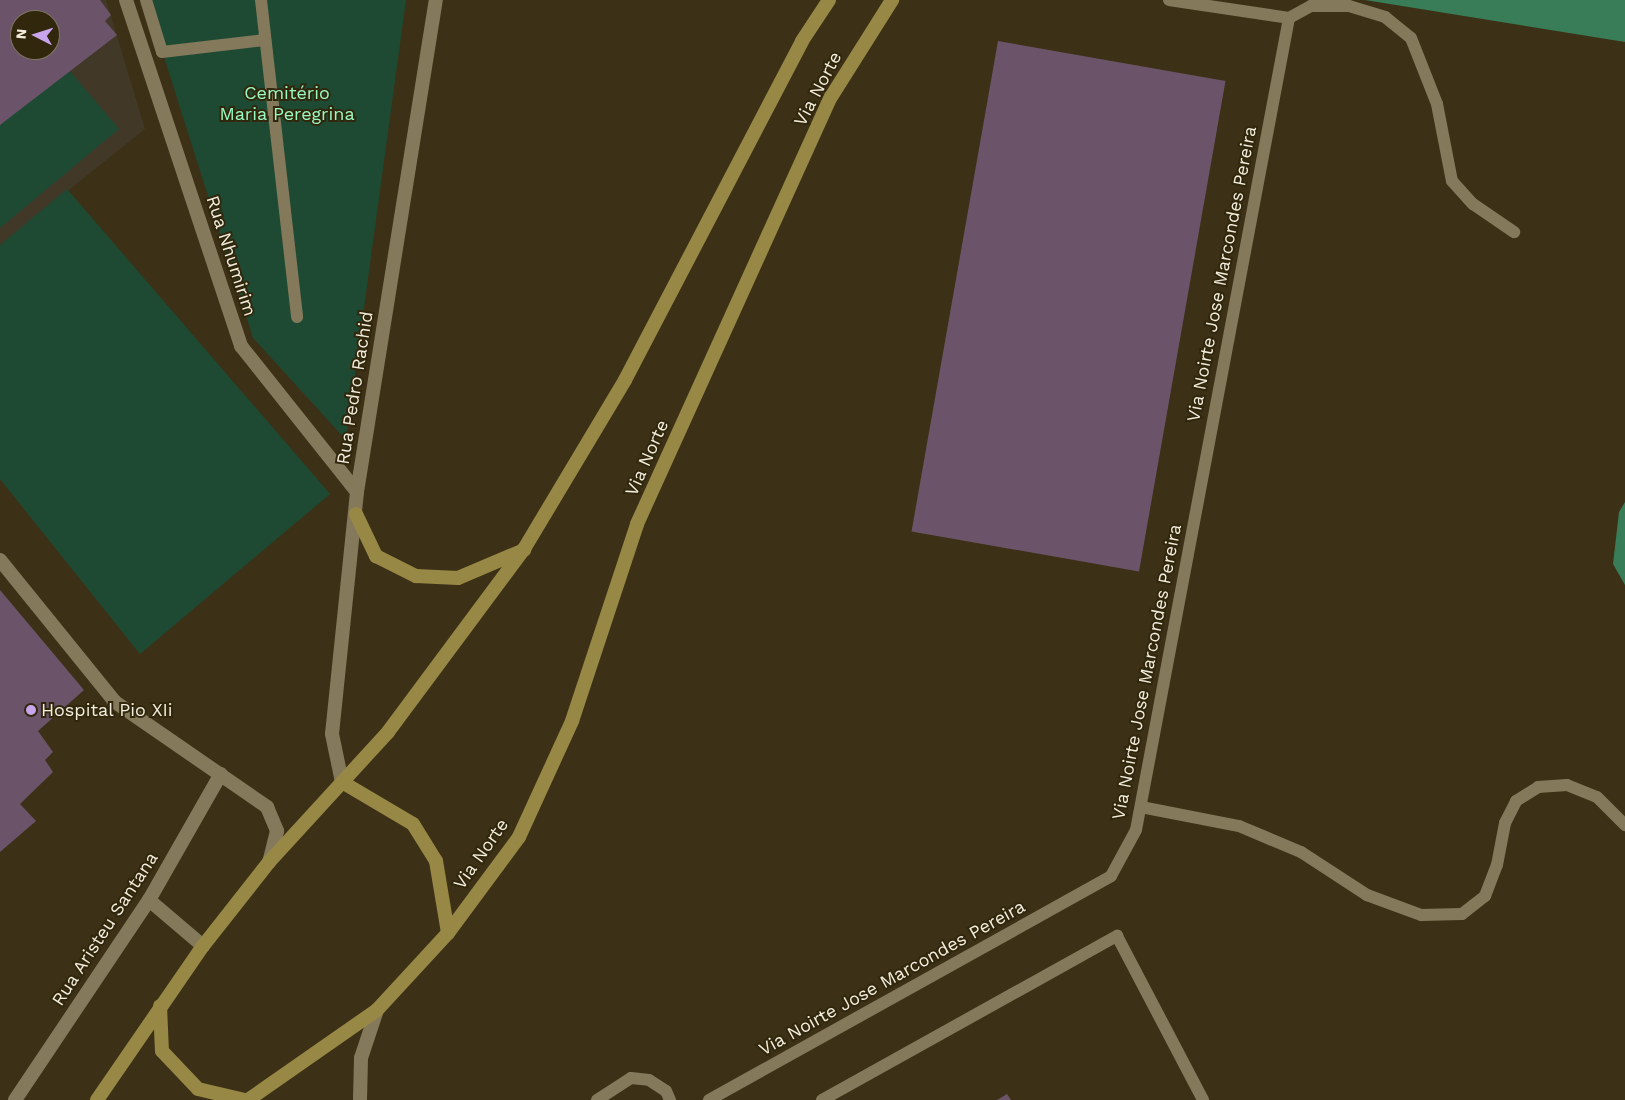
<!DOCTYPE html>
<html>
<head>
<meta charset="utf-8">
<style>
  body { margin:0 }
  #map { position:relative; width:1625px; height:1100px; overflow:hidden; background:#3c3116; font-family:"Work Sans",sans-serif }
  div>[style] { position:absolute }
  .education>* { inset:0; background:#423828 }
  .green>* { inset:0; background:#1e4a33 }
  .forest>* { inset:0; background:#387c58 }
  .building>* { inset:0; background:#6b5469; transform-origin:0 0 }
  .service>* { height:12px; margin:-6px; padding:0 6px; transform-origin:6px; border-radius:6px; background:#85795c }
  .minor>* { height:14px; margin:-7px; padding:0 7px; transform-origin:7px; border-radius:7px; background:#85795c }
  .tertiary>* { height:14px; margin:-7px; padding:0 7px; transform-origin:7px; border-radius:7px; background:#85795c }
  .secondary>* { height:14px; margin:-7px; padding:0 7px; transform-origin:7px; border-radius:7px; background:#988846 }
  .dots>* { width:14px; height:14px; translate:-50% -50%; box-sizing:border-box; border:2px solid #31270c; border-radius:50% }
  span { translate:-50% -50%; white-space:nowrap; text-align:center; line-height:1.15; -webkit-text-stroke:4px #31270c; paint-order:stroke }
  .street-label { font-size:18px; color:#f3eddd }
  .park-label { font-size:18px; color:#98f9c2 }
  .poi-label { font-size:18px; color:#f3eddd }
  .left { translate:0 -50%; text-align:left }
  .north { position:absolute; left:10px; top:10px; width:50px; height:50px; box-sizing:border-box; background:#31270c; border:1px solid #7f7660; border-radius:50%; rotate:275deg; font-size:14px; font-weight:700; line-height:20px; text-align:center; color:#f3eddd }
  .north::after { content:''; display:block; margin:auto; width:18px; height:22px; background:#c9a5ee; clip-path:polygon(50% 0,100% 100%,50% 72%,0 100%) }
</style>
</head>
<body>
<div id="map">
  <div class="education">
    <div style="clip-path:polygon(evenodd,0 0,106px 0,145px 129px,0 245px,0 0,20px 20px,50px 20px,50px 50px,20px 50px,20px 20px)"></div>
  </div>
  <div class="green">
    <div style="clip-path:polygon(146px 0,406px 0,346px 440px,253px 338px)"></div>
    <div style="clip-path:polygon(69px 70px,119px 129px,0 228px,0 125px)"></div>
    <div style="clip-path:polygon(67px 189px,330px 494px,140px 654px,0 479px,0 245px)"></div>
  </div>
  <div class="forest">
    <div style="clip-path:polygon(1365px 0,1625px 0,1625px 42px)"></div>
    <div style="clip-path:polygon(1625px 502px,1625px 585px,1613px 564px,1619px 512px)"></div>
  </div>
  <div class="building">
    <div style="clip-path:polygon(evenodd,0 0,100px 0,111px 15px,105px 21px,117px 35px,0 125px,0 0,20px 20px,50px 20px,50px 50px,20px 50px,20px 20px)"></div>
    <div style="left:998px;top:41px;width:231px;height:498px;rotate:10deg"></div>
    <div style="clip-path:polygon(0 590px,84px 690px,38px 731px,53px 752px,45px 760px,53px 772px,20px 804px,36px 821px,0 852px)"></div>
    <div style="clip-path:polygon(1007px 1094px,1011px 1100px,997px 1100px)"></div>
  </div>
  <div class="service">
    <div style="left:146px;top:0;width:54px;rotate:72.9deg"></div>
    <div style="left:162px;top:52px;width:103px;rotate:-6.7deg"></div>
    <div style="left:261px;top:0;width:319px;rotate:83.5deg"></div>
    <div style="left:1169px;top:0;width:121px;rotate:8.5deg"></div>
    <div style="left:1289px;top:18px;width:25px;rotate:-29deg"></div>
    <div style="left:1311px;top:6px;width:38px"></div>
    <div style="left:1349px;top:6px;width:38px;rotate:17deg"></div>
    <div style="left:1385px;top:17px;width:33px;rotate:39deg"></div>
    <div style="left:1411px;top:38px;width:71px;rotate:68.5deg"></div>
    <div style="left:1437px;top:104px;width:78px;rotate:79deg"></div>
    <div style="left:1452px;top:181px;width:31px;rotate:48deg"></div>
    <div style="left:1473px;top:204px;width:50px;rotate:34.3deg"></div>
    <div style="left:1141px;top:807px;width:100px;rotate:11deg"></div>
    <div style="left:1239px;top:826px;width:67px;rotate:22.8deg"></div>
    <div style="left:1301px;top:852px;width:79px;rotate:33.1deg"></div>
    <div style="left:1367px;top:895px;width:58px;rotate:20.3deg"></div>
    <div style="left:1421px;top:915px;width:41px;rotate:-1.4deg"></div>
    <div style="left:1462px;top:914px;width:29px;rotate:-38deg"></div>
    <div style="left:1485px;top:896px;width:33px;rotate:-69deg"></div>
    <div style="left:1497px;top:865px;width:43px;rotate:-79.2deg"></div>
    <div style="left:1505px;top:823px;width:25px;rotate:-63deg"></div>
    <div style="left:1516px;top:801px;width:26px;rotate:-32deg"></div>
    <div style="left:1538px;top:787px;width:29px;rotate:-4deg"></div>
    <div style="left:1567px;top:785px;width:32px;rotate:22deg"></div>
    <div style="left:1597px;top:797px;width:40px;rotate:45deg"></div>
    <div style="left:597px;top:1100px;width:40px;rotate:-32.9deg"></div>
    <div style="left:631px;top:1078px;width:18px;rotate:6deg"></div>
    <div style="left:649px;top:1080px;width:20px;rotate:33deg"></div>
    <div style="left:666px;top:1091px;width:10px;rotate:66deg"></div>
    <div style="left:709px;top:1100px;width:460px;rotate:-29.1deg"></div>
    <div style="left:1111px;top:876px;width:52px;rotate:-61.5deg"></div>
    <div style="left:1136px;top:830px;width:826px;rotate:-79.33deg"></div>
    <div style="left:822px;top:1100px;width:338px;rotate:-29.1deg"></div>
    <div style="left:1117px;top:936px;width:185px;rotate:62.3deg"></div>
  </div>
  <div class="minor">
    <div style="left:126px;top:0;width:365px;rotate:71.6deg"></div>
    <div style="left:241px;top:346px;width:186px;rotate:51.5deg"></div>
    <div style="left:0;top:560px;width:183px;rotate:51deg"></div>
    <div style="left:115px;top:702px;width:185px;rotate:34.6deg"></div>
    <div style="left:267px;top:807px;width:26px;rotate:67deg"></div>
    <div style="left:277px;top:831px;width:32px;rotate:104deg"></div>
    <div style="left:149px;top:900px;width:71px;rotate:40.4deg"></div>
    <div style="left:15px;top:1100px;width:241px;rotate:-56.2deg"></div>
    <div style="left:149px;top:900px;width:145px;rotate:-60.3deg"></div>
    <div style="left:360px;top:1100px;width:42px;rotate:-88.6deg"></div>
    <div style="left:361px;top:1058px;width:51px;rotate:-71.6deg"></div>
  </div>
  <div class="tertiary">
    <div style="left:342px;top:782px;width:49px;rotate:-101.8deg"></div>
    <div style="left:332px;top:734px;width:243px;rotate:-84.1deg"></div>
    <div style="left:357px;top:492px;width:498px;rotate:-80.9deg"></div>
  </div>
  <div class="secondary">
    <div style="left:356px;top:514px;width:47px;rotate:64.5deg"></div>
    <div style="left:376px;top:556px;width:45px;rotate:26.6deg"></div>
    <div style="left:416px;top:576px;width:42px;rotate:2.7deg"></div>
    <div style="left:458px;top:578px;width:72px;rotate:-23deg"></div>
    <div style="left:342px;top:782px;width:82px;rotate:30.6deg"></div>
    <div style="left:413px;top:824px;width:44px;rotate:58.1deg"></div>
    <div style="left:436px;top:861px;width:73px;rotate:80.5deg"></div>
    <div style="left:160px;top:1006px;width:45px;rotate:87.5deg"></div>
    <div style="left:162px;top:1051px;width:52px;rotate:46.5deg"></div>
    <div style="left:198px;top:1089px;width:48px;rotate:13.2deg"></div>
    <div style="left:97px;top:1100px;width:187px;rotate:-55.5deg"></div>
    <div style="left:203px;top:946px;width:107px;rotate:-51.8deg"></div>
    <div style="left:269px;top:862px;width:176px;rotate:-47.5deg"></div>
    <div style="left:388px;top:732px;width:228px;rotate:-53.4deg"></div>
    <div style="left:524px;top:549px;width:197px;rotate:-59.1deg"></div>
    <div style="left:625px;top:380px;width:382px;rotate:-62.4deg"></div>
    <div style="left:802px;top:41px;width:49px;rotate:-56.6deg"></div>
    <div style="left:248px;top:1100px;width:157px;rotate:-34.9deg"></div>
    <div style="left:377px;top:1010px;width:105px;rotate:-47.3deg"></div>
    <div style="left:448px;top:933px;width:119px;rotate:-53.5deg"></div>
    <div style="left:519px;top:837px;width:128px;rotate:-65.4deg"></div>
    <div style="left:572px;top:721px;width:207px;rotate:-71.7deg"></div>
    <div style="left:637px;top:524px;width:469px;rotate:-65.6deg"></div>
    <div style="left:831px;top:97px;width:115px;rotate:-57.8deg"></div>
  </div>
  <div class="dots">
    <div style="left:31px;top:710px;background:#c9a5ee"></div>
  </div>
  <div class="street-label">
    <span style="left:818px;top:89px;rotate:-62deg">Via Norte</span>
    <span style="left:231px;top:256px;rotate:72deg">Rua Nhumirim</span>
    <span style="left:1222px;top:274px;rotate:-79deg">Via Noirte Jose Marcondes Pereira</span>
    <span style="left:355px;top:388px;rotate:-81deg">Rua Pedro Rachid</span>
    <span style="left:647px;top:458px;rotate:-66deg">Via Norte</span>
    <span style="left:1147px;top:672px;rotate:-79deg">Via Noirte Jose Marcondes Pereira</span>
    <span style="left:481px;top:854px;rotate:-55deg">Via Norte</span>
    <span style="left:105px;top:929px;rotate:-57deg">Rua Aristeu Santana</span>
    <span style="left:892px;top:978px;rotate:-29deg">Via Noirte Jose Marcondes Pereira</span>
  </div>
  <div class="park-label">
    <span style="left:287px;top:104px">Cemitério<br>Maria Peregrina</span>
  </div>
  <div class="poi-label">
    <span class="left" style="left:41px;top:710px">Hospital Pio XIi</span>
  </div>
  <div class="north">N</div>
</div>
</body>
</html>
